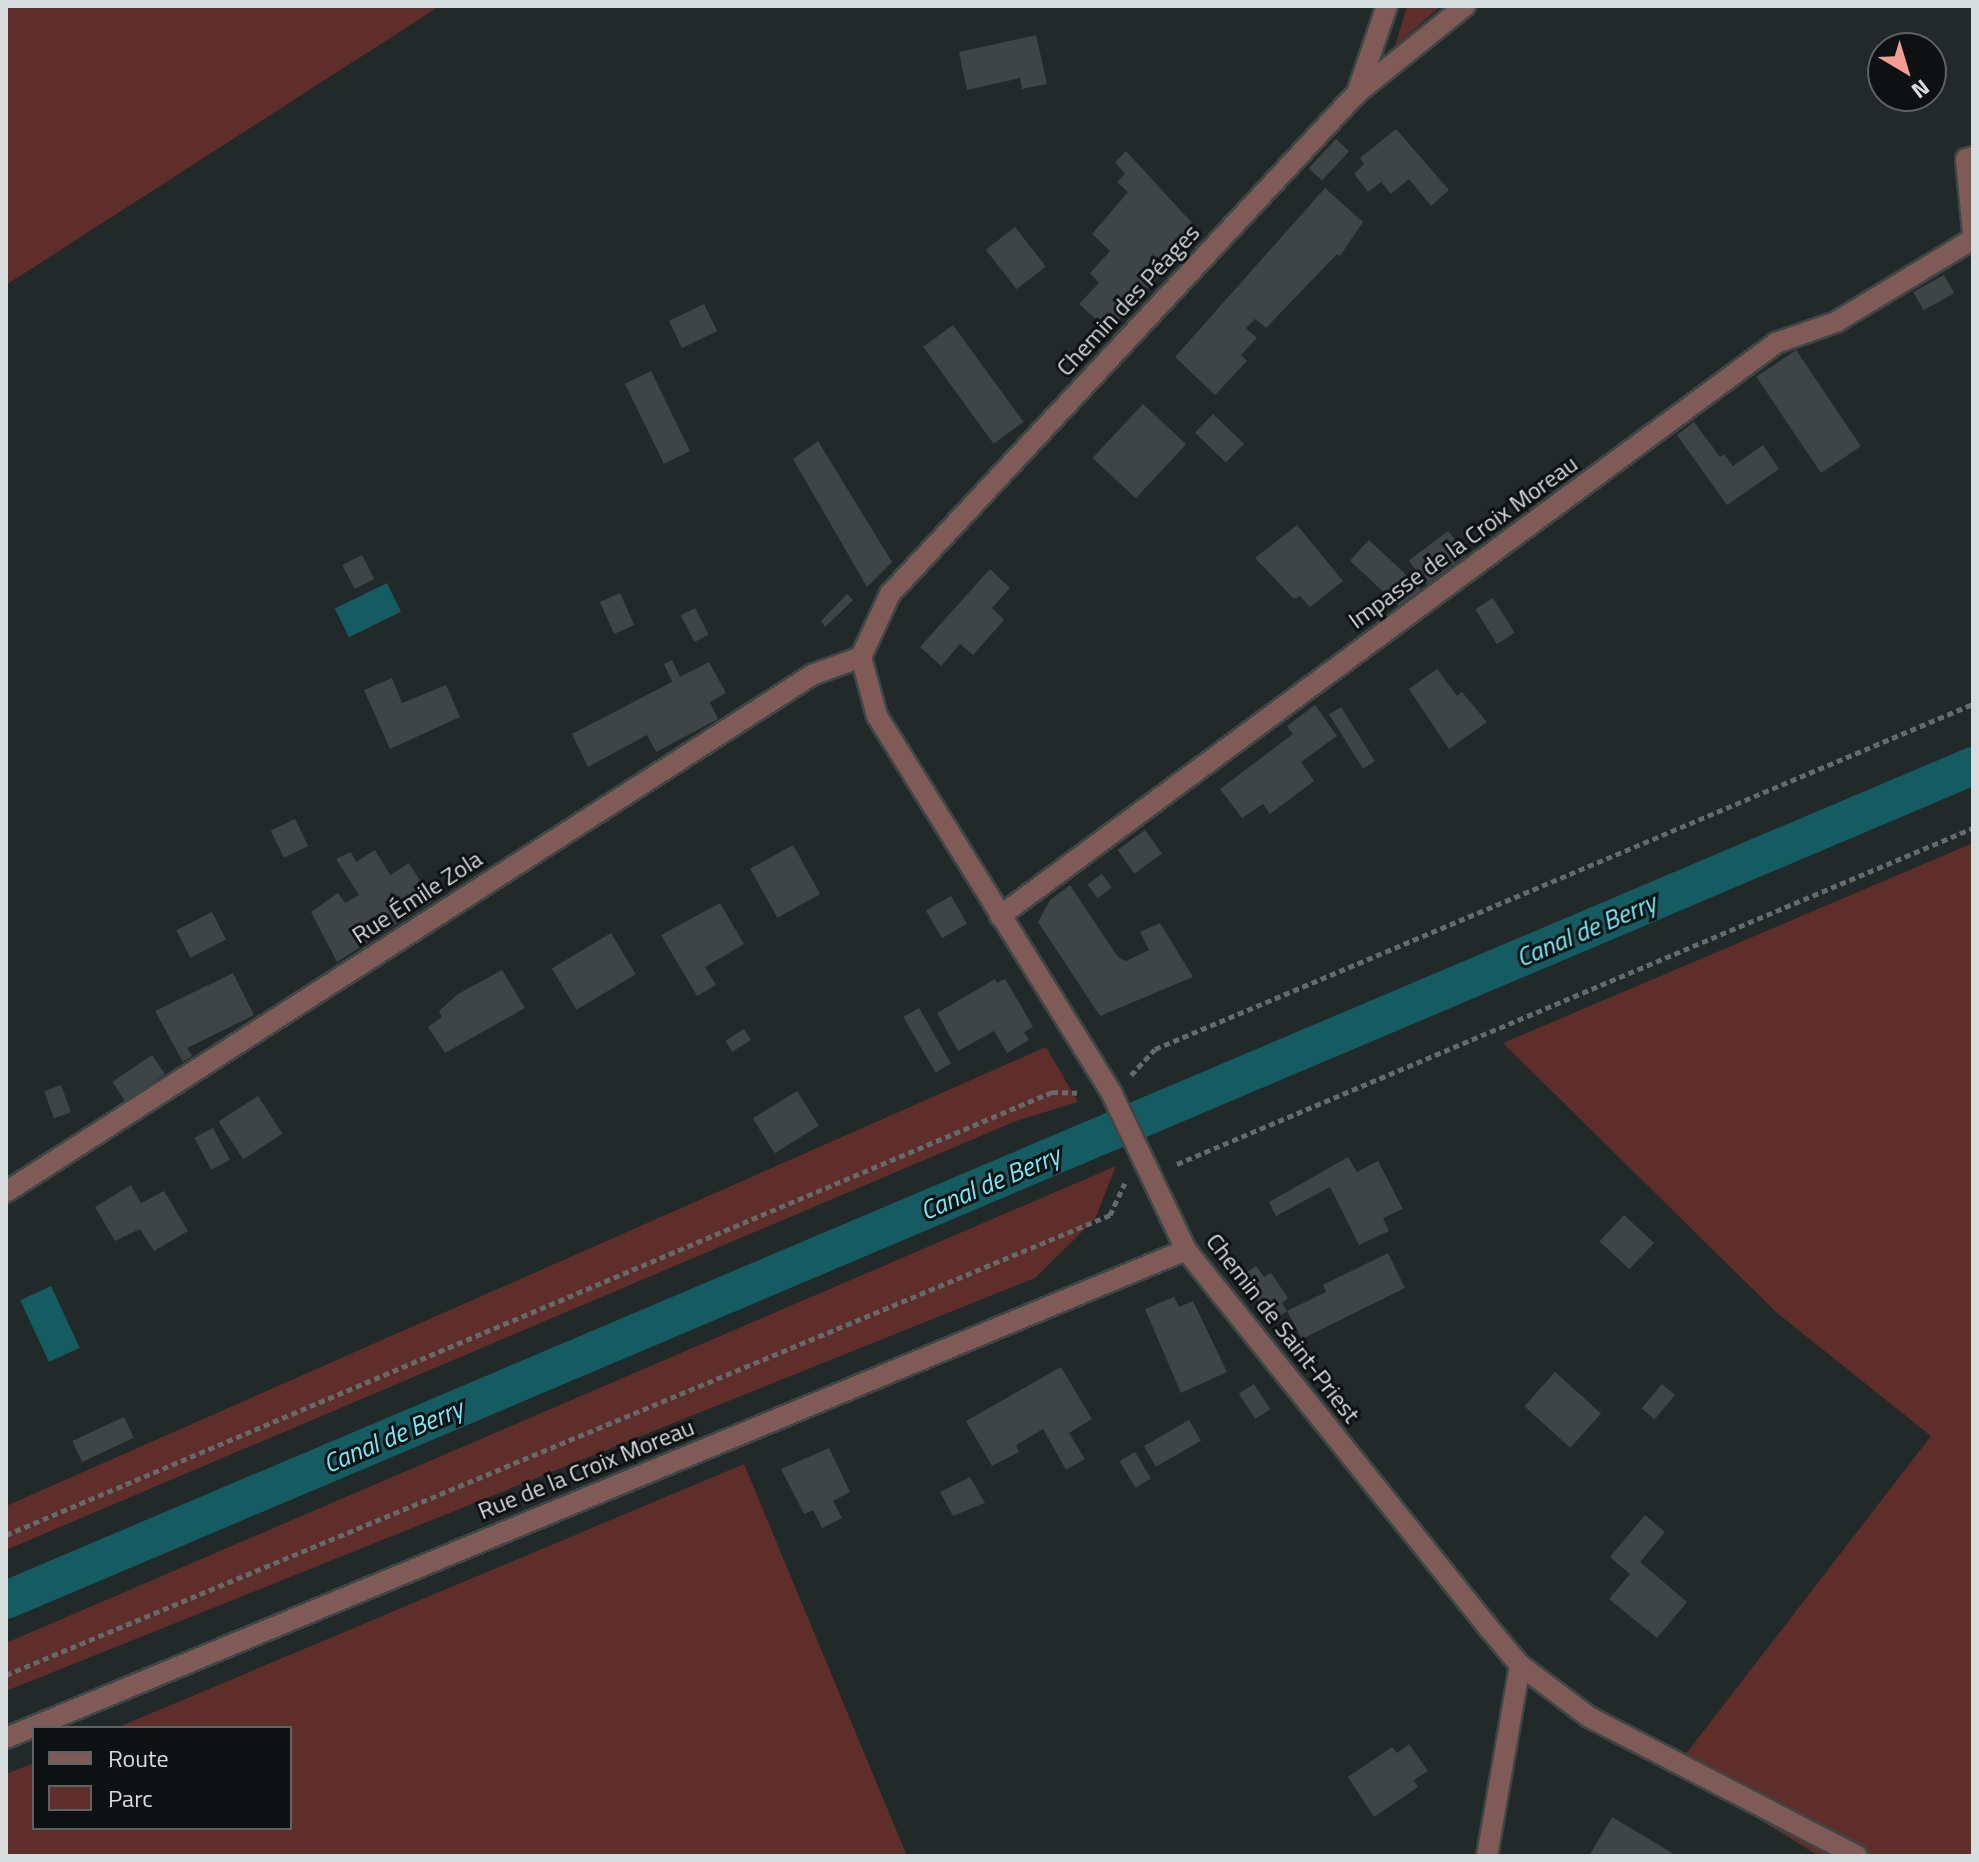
<!DOCTYPE html>
<html>
<head>
<meta charset="utf-8">
<style>
  body { margin:0 }
  #map { position:relative; width:1979px; height:1862px; overflow:hidden; background:#212929; font-family:"Titillium Web",sans-serif }
  div>[style] { position:absolute }
  .green>* { inset:0; background:#5f2e2a }
  .water>* { inset:0; background:#145c62; transform-origin:0 0 }
  .canal>* { height:38px; margin:-19px; padding:0 19px; transform-origin:19px; border-radius:19px; background:#145c62 }
  .building>* { inset:0; background:#3d4546; transform-origin:0 0 }
  .path>* { height:5px; margin-top:-2.5px; transform-origin:0; background:repeating-linear-gradient(90deg,#646b6b 0 6px,transparent 0 10px) }
  .roads { filter:drop-shadow(2px 0 #3e4646) drop-shadow(-2px 0 #3e4646) drop-shadow(0 2px #3e4646) drop-shadow(0 -2px #3e4646) }
  .minor>* { height:20px; margin:-10px; padding:0 10px; transform-origin:10px; border-radius:10px; background:#805a56 }
  span { translate:-50% -50%; white-space:nowrap; text-align:center; line-height:1.15; -webkit-text-stroke:6px #0d1111; paint-order:stroke }
  .street-label { font-size:24px; color:#d7dcdd }
  .water-label { font-size:26px; color:#6eeefb; font-style:italic }
  .frame { position:absolute; inset:0; border:8px solid #d7dcdd; pointer-events:none }
  .legend { position:absolute; left:32px; top:1726px; width:260px; height:104px; box-sizing:border-box; background:#0d1111; border:2px solid #5e6263; margin:0; padding:10px 14px; list-style:none; font-size:24px; color:#d7dcdd }
  .legend li { display:flex; align-items:center; gap:16px; height:40px }
  .legend b { width:40px; border:2px solid #5e6263 }
  .north { position:absolute; left:1867px; top:32px; width:80px; height:80px; box-sizing:border-box; background:#0d1111; border:2px solid #5e6263; border-radius:50%; rotate:142deg; font-size:22px; font-weight:700; line-height:32px; text-align:center; color:#d7dcdd }
  .north::after { content:''; display:block; margin:auto; width:28px; height:36px; background:#f59c93; clip-path:polygon(50% 0,100% 100%,50% 72%,0 100%) }
</style>
</head>
<body>
<div id="map">
  <div class="green">
    <div style="clip-path:polygon(6px 6px,440px 6px,6px 285px)"></div>
    <div style="clip-path:polygon(1407px 6px,1441px 6px,1395px 46px)"></div>
    <div style="clip-path:polygon(1973px 843px,1973px 1856px,1819px 1856px,1675px 1768px,1931px 1436px,1777px 1313px,1503px 1043px)"></div>
    <div style="clip-path:polygon(1046px 1047px,1078px 1102px,1016px 1121px,6px 1550px,6px 1506px)"></div>
    <div style="clip-path:polygon(1116px 1166px,1095px 1219px,1035px 1278px,6px 1691px,6px 1643px)"></div>
    <div style="clip-path:polygon(744px 1464px,907px 1856px,6px 1856px,6px 1774px,34px 1763px,34px 1828px,290px 1828px,290px 1728px,116px 1728px)"></div>
  </div>
  <div class="water">
    <div style="left:387px;top:583px;width:32px;height:58px;rotate:64deg"></div>
    <div style="left:51px;top:1286px;width:68px;height:34px;rotate:65deg"></div>
  </div>
  <div class="canal">
    <div style="left:6px;top:1600px;width:2137px;rotate:-22.98deg"></div>
  </div>
  <div class="building">
    <div style="clip-path:polygon(1036px 35px,1047px 84px,1022px 89px,1020px 78px,967px 90px,959px 52px)"></div>
    <div style="clip-path:polygon(1396px 129px,1449px 190px,1431px 206px,1409px 179px,1391px 194px,1381px 182px,1368px 192px,1354px 174px,1364px 164px,1360px 158px)"></div>
    <div style="left:1336px;top:139px;width:18px;height:40px;rotate:43deg"></div>
    <div style="clip-path:polygon(1126px 151px,1193px 224px,1179px 238px,1187px 246px,1109px 331px,1079px 304px,1099px 283px,1090px 273px,1110px 251px,1092px 234px,1128px 192px,1117px 182px,1125px 174px,1115px 162px)"></div>
    <div style="clip-path:polygon(1325px 188px,1363px 222px,1340px 256px,1337px 254px,1266px 328px,1255px 319px,1246px 328px,1257px 338px,1241px 355px,1247px 361px,1215px 395px,1175px 357px)"></div>
    <div style="left:1015px;top:227px;width:50px;height:37px;rotate:52deg"></div>
    <div style="left:1944px;top:275px;width:21px;height:35px;rotate:61deg"></div>
    <div style="left:704px;top:304px;width:30px;height:39px;rotate:64deg"></div>
    <div style="left:953px;top:325px;width:120px;height:37px;rotate:54deg"></div>
    <div style="left:1796px;top:350px;width:116px;height:48px;rotate:56deg"></div>
    <div style="left:651px;top:371px;width:89px;height:29px;rotate:64deg"></div>
    <div style="left:1143px;top:404px;width:59px;height:74px;rotate:43deg"></div>
    <div style="left:1213px;top:414px;width:43px;height:26px;rotate:44deg"></div>
    <div style="clip-path:polygon(1694px 422px,1720px 457px,1724px 454px,1733px 466px,1763px 445px,1779px 469px,1727px 505px,1677px 435px)"></div>
    <div style="clip-path:polygon(818px 441px,892px 562px,867px 587px,793px 459px)"></div>
    <div style="clip-path:polygon(1297px 525px,1343px 581px,1310px 607px,1300px 596px,1294px 599px,1255px 558px)"></div>
    <div style="left:1448px;top:531px;width:30px;height:49px;rotate:53deg"></div>
    <div style="left:1369px;top:540px;width:71px;height:28px;rotate:43deg"></div>
    <div style="left:362px;top:555px;width:27px;height:22px;rotate:63deg"></div>
    <div style="clip-path:polygon(990px 569px,1010px 588px,992px 608px,1004px 620px,973px 655px,960px 644px,941px 666px,920px 647px)"></div>
    <div style="left:620px;top:593px;width:35px;height:22px;rotate:66deg"></div>
    <div style="clip-path:polygon(847px 594px,853px 600px,825px 627px,821px 621px)"></div>
    <div style="left:1493px;top:598px;width:41px;height:21px;rotate:58deg"></div>
    <div style="left:695px;top:608px;width:30px;height:16px;rotate:63deg"></div>
    <div style="clip-path:polygon(672px 660px,680px 677px,709px 662px,726px 693px,710px 702px,718px 719px,656px 752px,647px 735px,588px 767px,572px 734px,672px 682px,664px 664px)"></div>
    <div style="clip-path:polygon(1437px 669px,1457px 696px,1462px 692px,1487px 722px,1449px 749px,1409px 689px)"></div>
    <div style="clip-path:polygon(392px 678px,402px 703px,446px 685px,460px 717px,390px 749px,364px 690px)"></div>
    <div style="clip-path:polygon(1315px 705px,1337px 736px,1301px 762px,1314px 781px,1270px 814px,1263px 804px,1242px 818px,1220px 789px,1293px 734px,1287px 726px)"></div>
    <div style="left:1341px;top:707px;width:64px;height:14px;rotate:58deg"></div>
    <div style="left:295px;top:819px;width:30px;height:27px;rotate:64deg"></div>
    <div style="left:1145px;top:830px;width:29px;height:34px;rotate:54deg"></div>
    <div style="left:793px;top:845px;width:56px;height:49px;rotate:61deg"></div>
    <div style="clip-path:polygon(375px 850px,390px 875px,409px 863px,433px 901px,337px 962px,311px 912px,338px 893px,345px 903px,359px 895px,336px 859px,351px 852px,356px 862px)"></div>
    <div style="left:1102px;top:874px;width:17px;height:18px;rotate:54deg"></div>
    <div style="clip-path:polygon(1070px 885px,1118px 957px,1126px 961px,1149px 950px,1140px 932px,1160px 923px,1193px 977px,1100px 1016px,1038px 922px,1050px 900px)"></div>
    <div style="left:951px;top:896px;width:32px;height:29px;rotate:60deg"></div>
    <div style="clip-path:polygon(720px 903px,744px 944px,705px 967px,716px 985px,697px 996px,661px 935px)"></div>
    <div style="left:212px;top:912px;width:31px;height:40px;rotate:63deg"></div>
    <div style="left:611px;top:933px;width:48px;height:69px;rotate:59deg"></div>
    <div style="clip-path:polygon(502px 970px,525px 1008px,445px 1053px,428px 1027px,442px 1017px,439px 1011px,458px 994px)"></div>
    <div style="clip-path:polygon(233px 973px,254px 1015px,187px 1048px,192px 1056px,183px 1062px,155px 1011px)"></div>
    <div style="clip-path:polygon(995px 979px,997px 983px,1005px 979px,1024px 1011px,1033px 1027px,1024px 1032px,1029px 1040px,1007px 1053px,994px 1031px,958px 1051px,937px 1013px)"></div>
    <div style="left:919px;top:1008px;width:64px;height:18px;rotate:60deg"></div>
    <div style="left:744px;top:1029px;width:13px;height:22px;rotate:58deg"></div>
    <div style="left:152px;top:1055px;width:23px;height:48px;rotate:56deg"></div>
    <div style="left:61px;top:1085px;width:29px;height:18px;rotate:70deg"></div>
    <div style="left:797px;top:1091px;width:41px;height:52px;rotate:58deg"></div>
    <div style="left:258px;top:1096px;width:45px;height:47px;rotate:57deg"></div>
    <div style="left:213px;top:1128px;width:36px;height:21px;rotate:62deg"></div>
    <div style="clip-path:polygon(1348px 1157px,1357px 1172px,1378px 1161px,1403px 1209px,1383px 1218px,1389px 1231px,1359px 1245px,1330px 1187px,1276px 1216px,1269px 1202px)"></div>
    <div style="clip-path:polygon(131px 1185px,141px 1203px,164px 1191px,188px 1231px,154px 1251px,140px 1229px,115px 1241px,95px 1207px)"></div>
    <div style="left:1624px;top:1215px;width:41px;height:36px;rotate:43deg"></div>
    <div style="clip-path:polygon(1388px 1253px,1405px 1288px,1302px 1339px,1287px 1311px,1326px 1292px,1323px 1285px)"></div>
    <div style="clip-path:polygon(1256px 1266px,1264px 1277px,1271px 1273px,1288px 1298px,1282px 1303px,1287px 1311px,1272px 1321px,1240px 1277px)"></div>
    <div style="clip-path:polygon(1174px 1297px,1179px 1307px,1193px 1301px,1227px 1372px,1181px 1393px,1145px 1309px)"></div>
    <div style="clip-path:polygon(1061px 1367px,1092px 1419px,1069px 1433px,1085px 1459px,1066px 1470px,1043px 1429px,1016px 1445px,1019px 1452px,992px 1466px,966px 1421px)"></div>
    <div style="left:1555px;top:1372px;width:62px;height:46px;rotate:42deg"></div>
    <div style="left:1254px;top:1384px;width:30px;height:18px;rotate:57deg"></div>
    <div style="left:1662px;top:1384px;width:17px;height:32px;rotate:40deg"></div>
    <div style="left:124px;top:1417px;width:23px;height:57px;rotate:65deg"></div>
    <div style="left:1189px;top:1420px;width:24px;height:52px;rotate:60deg"></div>
    <div style="clip-path:polygon(829px 1448px,850px 1492px,833px 1501px,842px 1518px,822px 1528px,813px 1510px,804px 1514px,781px 1469px)"></div>
    <div style="left:1135px;top:1452px;width:31px;height:18px;rotate:59deg"></div>
    <div style="clip-path:polygon(970px 1477px,985px 1503px,953px 1516px,940px 1492px)"></div>
    <div style="clip-path:polygon(1645px 1515px,1665px 1532px,1640px 1562px,1687px 1602px,1657px 1638px,1609px 1599px,1630px 1574px,1610px 1557px)"></div>
    <div style="clip-path:polygon(1409px 1744px,1428px 1771px,1414px 1780px,1418px 1787px,1374px 1817px,1348px 1777px,1392px 1747px,1397px 1753px)"></div>
    <div style="clip-path:polygon(1612px 1817px,1644px 1836px,1677px 1856px,1589px 1856px)"></div>
  </div>
  <div class="path">
    <div style="left:1131px;top:1075px;width:35px;rotate:-47deg"></div>
    <div style="left:1155px;top:1049px;width:888px;rotate:-22.87deg"></div>
    <div style="left:1177px;top:1164px;width:864px;rotate:-22.89deg"></div>
    <div style="left:6px;top:1535px;width:1136px;rotate:-22.95deg"></div>
    <div style="left:1052px;top:1092px;width:25px;rotate:2deg"></div>
    <div style="left:6px;top:1675px;width:1196px;rotate:-22.62deg"></div>
    <div style="left:1110px;top:1215px;width:35px;rotate:-65deg"></div>
  </div>
  <div class="roads">
    <div class="minor">
      <div style="left:1357px;top:93px;width:92px;rotate:-71deg"></div>
      <div style="left:1973px;top:157px;width:7px;rotate:164deg"></div>
      <div style="left:1966px;top:159px;width:74px;rotate:84.6deg"></div>
      <div style="left:861px;top:657px;width:61px;rotate:74.8deg"></div>
      <div style="left:877px;top:716px;width:445px;rotate:58.1deg"></div>
      <div style="left:1112px;top:1094px;width:173px;rotate:64.6deg"></div>
      <div style="left:1186px;top:1250px;width:482px;rotate:51.3deg"></div>
      <div style="left:1487px;top:1626px;width:51px;rotate:49.8deg"></div>
      <div style="left:1520px;top:1665px;width:86px;rotate:37deg"></div>
      <div style="left:1589px;top:1717px;width:302px;rotate:27.4deg"></div>
      <div style="left:861px;top:657px;width:69px;rotate:-65.3deg"></div>
      <div style="left:890px;top:594px;width:685px;rotate:-47.01deg"></div>
      <div style="left:1357px;top:93px;width:139px;rotate:-38.9deg"></div>
      <div style="left:1000px;top:916px;width:965px;rotate:-36.44deg"></div>
      <div style="left:1776px;top:343px;width:64px;rotate:-19.3deg"></div>
      <div style="left:1836px;top:322px;width:160px;rotate:-31.2deg"></div>
      <div style="left:6px;top:1192px;width:958px;rotate:-32.68deg"></div>
      <div style="left:812px;top:675px;width:52px;rotate:-20.2deg"></div>
      <div style="left:6px;top:1738px;width:1277px;rotate:-22.47deg"></div>
      <div style="left:1487px;top:1856px;width:194px;rotate:-80.2deg"></div>
    </div>
  </div>
  <div class="street-label">
    <span style="left:1128px;top:300px;rotate:-47deg">Chemin des Péages</span>
    <span style="left:1463px;top:542px;rotate:-36deg">Impasse de la Croix Moreau</span>
    <span style="left:417px;top:897px;rotate:-33deg">Rue Émile Zola</span>
    <span style="left:1283px;top:1328px;rotate:52deg">Chemin de Saint-Priest</span>
    <span style="left:586px;top:1469px;rotate:-22deg">Rue de la Croix Moreau</span>
  </div>
  <div class="water-label">
    <span style="left:1586px;top:930px;rotate:-23deg">Canal de Berry</span>
    <span style="left:990px;top:1183px;rotate:-23deg">Canal de Berry</span>
    <span style="left:393px;top:1436px;rotate:-23deg">Canal de Berry</span>
  </div>
  <div class="frame"></div>
  <ul class="legend">
  <li><b style="height:10px;background:#805a56"></b>Route</li>
  <li><b style="height:22px;background:#5f2e2a"></b>Parc</li>
  </ul>
  <div class="north">N</div>
</div>
</body>
</html>
